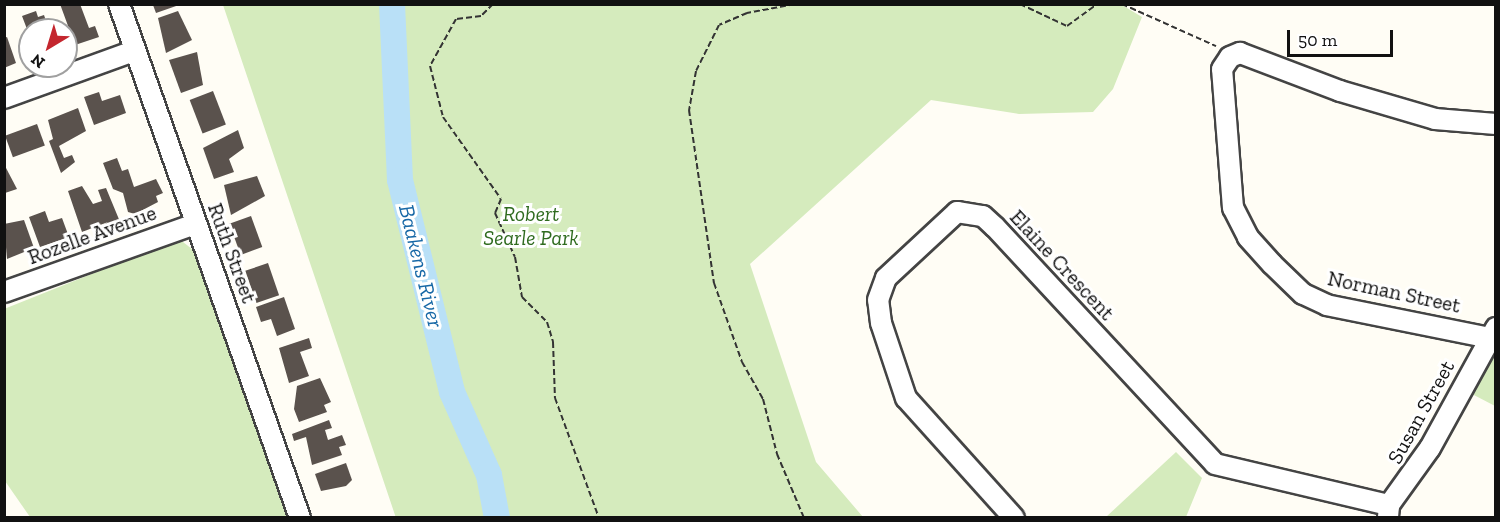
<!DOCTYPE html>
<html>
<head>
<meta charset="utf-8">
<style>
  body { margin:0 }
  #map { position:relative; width:1500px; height:522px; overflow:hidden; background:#fffdf5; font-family:"Zilla Slab",serif }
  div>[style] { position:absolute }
  .green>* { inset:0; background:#d5ebbd }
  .river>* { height:26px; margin:-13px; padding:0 13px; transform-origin:13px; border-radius:13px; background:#b9e0f7 }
  .building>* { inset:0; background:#5a524d; transform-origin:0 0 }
  .path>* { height:2px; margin-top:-1px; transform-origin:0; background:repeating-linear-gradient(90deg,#333 0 6px,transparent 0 9px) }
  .roads { filter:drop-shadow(2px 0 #444) drop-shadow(-2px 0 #444) drop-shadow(0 2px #444) drop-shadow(0 -2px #444) }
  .minor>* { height:20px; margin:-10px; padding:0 10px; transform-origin:10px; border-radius:10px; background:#fff }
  span { translate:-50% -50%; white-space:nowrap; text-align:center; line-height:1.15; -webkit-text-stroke:6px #fff; paint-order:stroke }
  .park-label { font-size:21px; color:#2f6b1f; font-style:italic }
  .street-label { font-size:21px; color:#111 }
  .water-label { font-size:22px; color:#1768a6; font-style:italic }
  .frame { position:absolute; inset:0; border:6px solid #111; pointer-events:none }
  .north { position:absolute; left:18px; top:18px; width:60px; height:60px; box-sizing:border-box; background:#fff; border:2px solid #a0a0a0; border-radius:50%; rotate:218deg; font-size:16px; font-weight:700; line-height:24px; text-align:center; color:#111 }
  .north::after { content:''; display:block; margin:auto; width:21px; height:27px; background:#c4262e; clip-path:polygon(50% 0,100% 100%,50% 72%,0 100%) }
  .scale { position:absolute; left:1287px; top:30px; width:106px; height:27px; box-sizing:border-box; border:3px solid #111; border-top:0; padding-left:8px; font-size:18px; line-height:21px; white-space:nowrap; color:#111; -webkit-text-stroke:4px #fff; paint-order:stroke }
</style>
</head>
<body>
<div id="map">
  <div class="green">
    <div style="clip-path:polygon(1122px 5px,1142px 17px,1113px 89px,1093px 112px,1019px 114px,931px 100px,750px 264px,816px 462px,863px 517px,396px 518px,223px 5px)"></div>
    <div style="clip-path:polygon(179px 239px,196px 252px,291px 517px,30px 517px,5px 481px,4px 309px)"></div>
    <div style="clip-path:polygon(1495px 353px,1495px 406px,1472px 394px)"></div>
    <div style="clip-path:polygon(1176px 452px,1202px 478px,1186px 517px,1106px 517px)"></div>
  </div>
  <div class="river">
    <div style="left:392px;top:4px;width:176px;rotate:87.4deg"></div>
    <div style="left:400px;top:180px;width:218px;rotate:76.2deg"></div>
    <div style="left:452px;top:392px;width:91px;rotate:66deg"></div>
    <div style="left:489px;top:475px;width:44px;rotate:79.5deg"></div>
  </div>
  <div class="building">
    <div style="clip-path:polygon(60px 4px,80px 4px,89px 28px,95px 26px,99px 37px,75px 45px)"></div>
    <div style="clip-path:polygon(153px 5px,179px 5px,156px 13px)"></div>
    <div style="clip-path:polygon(36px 11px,38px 17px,44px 15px,49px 30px,30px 30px,30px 37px,22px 16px)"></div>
    <div style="clip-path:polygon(178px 11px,192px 40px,166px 53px,158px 18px)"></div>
    <div style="clip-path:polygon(7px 37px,16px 63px,4px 68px,4px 38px)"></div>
    <div style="clip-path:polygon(197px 52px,203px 85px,181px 93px,169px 60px)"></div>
    <div style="left:213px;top:91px;width:36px;height:25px;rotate:69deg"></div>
    <div style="clip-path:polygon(99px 92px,102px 101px,120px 95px,126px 113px,94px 125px,84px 97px)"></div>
    <div style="clip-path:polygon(78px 108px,86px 131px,59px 146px,64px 158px,72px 155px,75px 162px,61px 173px,49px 141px,53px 139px,48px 120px)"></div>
    <div style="left:37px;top:124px;width:23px;height:34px;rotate:70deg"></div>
    <div style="clip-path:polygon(238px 130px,244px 148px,229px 159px,234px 172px,214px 179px,203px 148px)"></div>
    <div style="clip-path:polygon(117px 158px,122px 171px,128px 169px,134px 187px,156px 179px,163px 193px,156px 196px,158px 202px,135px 214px,128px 212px,123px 193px,113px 189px,103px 163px)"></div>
    <div style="clip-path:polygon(5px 166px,17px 189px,5px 193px)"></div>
    <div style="clip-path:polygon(257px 176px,265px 196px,231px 215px,224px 185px)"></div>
    <div style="clip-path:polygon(82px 186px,93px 204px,102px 201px,98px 190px,106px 188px,123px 229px,105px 236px,102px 226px,108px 222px,82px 232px,68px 191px)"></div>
    <div style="clip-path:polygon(45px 211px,49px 222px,62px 218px,69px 237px,40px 247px,29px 217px)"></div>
    <div style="left:251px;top:216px;width:33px;height:23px;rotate:70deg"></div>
    <div style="clip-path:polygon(24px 220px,34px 248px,7px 259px,4px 224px)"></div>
    <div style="left:268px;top:263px;width:34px;height:24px;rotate:71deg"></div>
    <div style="clip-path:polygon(284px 297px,295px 329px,277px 336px,271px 319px,261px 322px,256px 307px)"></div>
    <div style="clip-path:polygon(309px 338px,312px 348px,300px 352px,309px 376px,289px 383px,279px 348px)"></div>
    <div style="clip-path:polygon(320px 378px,331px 402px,324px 405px,327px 412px,299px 422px,294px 409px,297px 386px)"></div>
    <div style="clip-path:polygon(329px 420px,332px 428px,325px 430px,328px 440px,342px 435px,346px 445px,339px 447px,342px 455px,312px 465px,306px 437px,294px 441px,292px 434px)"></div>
    <div style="clip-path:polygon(346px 463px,352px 480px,346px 486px,321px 491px,315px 474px)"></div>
  </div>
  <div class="path">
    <div style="left:493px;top:4px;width:17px;rotate:135deg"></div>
    <div style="left:481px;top:16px;width:25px;rotate:173deg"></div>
    <div style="left:456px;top:19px;width:54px;rotate:119deg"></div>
    <div style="left:430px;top:66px;width:53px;rotate:75.7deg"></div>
    <div style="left:443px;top:117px;width:100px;rotate:54.7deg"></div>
    <div style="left:501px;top:199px;width:15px;rotate:113deg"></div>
    <div style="left:495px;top:213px;width:48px;rotate:65.6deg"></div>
    <div style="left:515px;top:257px;width:41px;rotate:80.1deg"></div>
    <div style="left:522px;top:297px;width:35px;rotate:45deg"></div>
    <div style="left:547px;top:322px;width:21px;rotate:73deg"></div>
    <div style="left:553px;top:342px;width:56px;rotate:88deg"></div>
    <div style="left:555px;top:398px;width:128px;rotate:69.9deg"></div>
    <div style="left:795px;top:4px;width:49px;rotate:169.4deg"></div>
    <div style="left:747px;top:13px;width:30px;rotate:157deg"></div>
    <div style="left:719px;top:25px;width:51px;rotate:116.6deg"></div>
    <div style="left:696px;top:71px;width:40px;rotate:100deg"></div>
    <div style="left:689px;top:110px;width:175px;rotate:81.8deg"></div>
    <div style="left:714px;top:283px;width:84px;rotate:70.5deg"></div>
    <div style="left:742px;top:362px;width:43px;rotate:60.4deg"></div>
    <div style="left:763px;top:399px;width:57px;rotate:75.7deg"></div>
    <div style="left:777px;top:454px;width:69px;rotate:67.1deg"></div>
    <div style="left:1020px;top:4px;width:52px;rotate:25.1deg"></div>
    <div style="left:1067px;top:26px;width:37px;rotate:-36deg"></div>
    <div style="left:1122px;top:4px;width:103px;rotate:24.1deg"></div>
  </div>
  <div class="roads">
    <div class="minor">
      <div style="left:119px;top:4px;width:545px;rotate:70.6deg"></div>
      <div style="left:4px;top:98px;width:138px;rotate:-19.9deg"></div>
      <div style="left:4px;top:292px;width:203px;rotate:-19.6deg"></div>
      <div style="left:1490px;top:338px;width:166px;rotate:-168.6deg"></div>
      <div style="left:1327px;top:305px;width:26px;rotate:-155deg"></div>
      <div style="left:1303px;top:294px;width:43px;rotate:-135.9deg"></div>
      <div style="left:1272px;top:264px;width:36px;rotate:-132deg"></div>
      <div style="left:1248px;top:237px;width:33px;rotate:-117deg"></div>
      <div style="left:1233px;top:208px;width:139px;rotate:-94.5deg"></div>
      <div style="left:1222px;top:69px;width:14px;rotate:-56deg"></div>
      <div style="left:1230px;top:57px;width:11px;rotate:-22deg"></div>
      <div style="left:1240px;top:53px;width:107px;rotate:20.8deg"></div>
      <div style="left:1340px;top:91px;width:99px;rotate:16.4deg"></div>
      <div style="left:1435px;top:119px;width:61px;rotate:4.7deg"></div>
      <div style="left:1388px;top:517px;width:12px;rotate:-85deg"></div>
      <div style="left:1389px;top:505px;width:70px;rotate:-54.3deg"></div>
      <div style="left:1430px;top:448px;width:137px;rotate:-61.2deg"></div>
      <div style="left:1014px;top:518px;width:161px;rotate:-132deg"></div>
      <div style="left:906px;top:398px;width:79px;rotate:-108.4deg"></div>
      <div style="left:881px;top:323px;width:23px;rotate:-97deg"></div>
      <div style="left:878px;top:300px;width:23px;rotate:-70deg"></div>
      <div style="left:886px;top:278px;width:97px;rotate:-42.9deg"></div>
      <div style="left:957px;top:212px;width:26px;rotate:9deg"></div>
      <div style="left:983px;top:216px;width:16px;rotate:43deg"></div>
      <div style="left:995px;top:227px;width:323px;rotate:47.1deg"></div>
      <div style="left:1215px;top:464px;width:179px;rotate:13.3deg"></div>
    </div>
  </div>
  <div class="park-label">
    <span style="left:531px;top:226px">Robert<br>Searle Park</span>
  </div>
  <div class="street-label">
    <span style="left:92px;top:235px;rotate:-20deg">Rozelle Avenue</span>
    <span style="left:232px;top:253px;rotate:70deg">Ruth Street</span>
    <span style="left:1062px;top:265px;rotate:47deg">Elaine Crescent</span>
    <span style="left:1394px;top:292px;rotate:12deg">Norman Street</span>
    <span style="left:1421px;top:412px;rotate:-61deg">Susan Street</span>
  </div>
  <div class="water-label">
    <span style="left:421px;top:266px;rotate:76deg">Baakens River</span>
  </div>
  <div class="frame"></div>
  <div class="north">N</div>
  <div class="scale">50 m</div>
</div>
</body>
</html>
